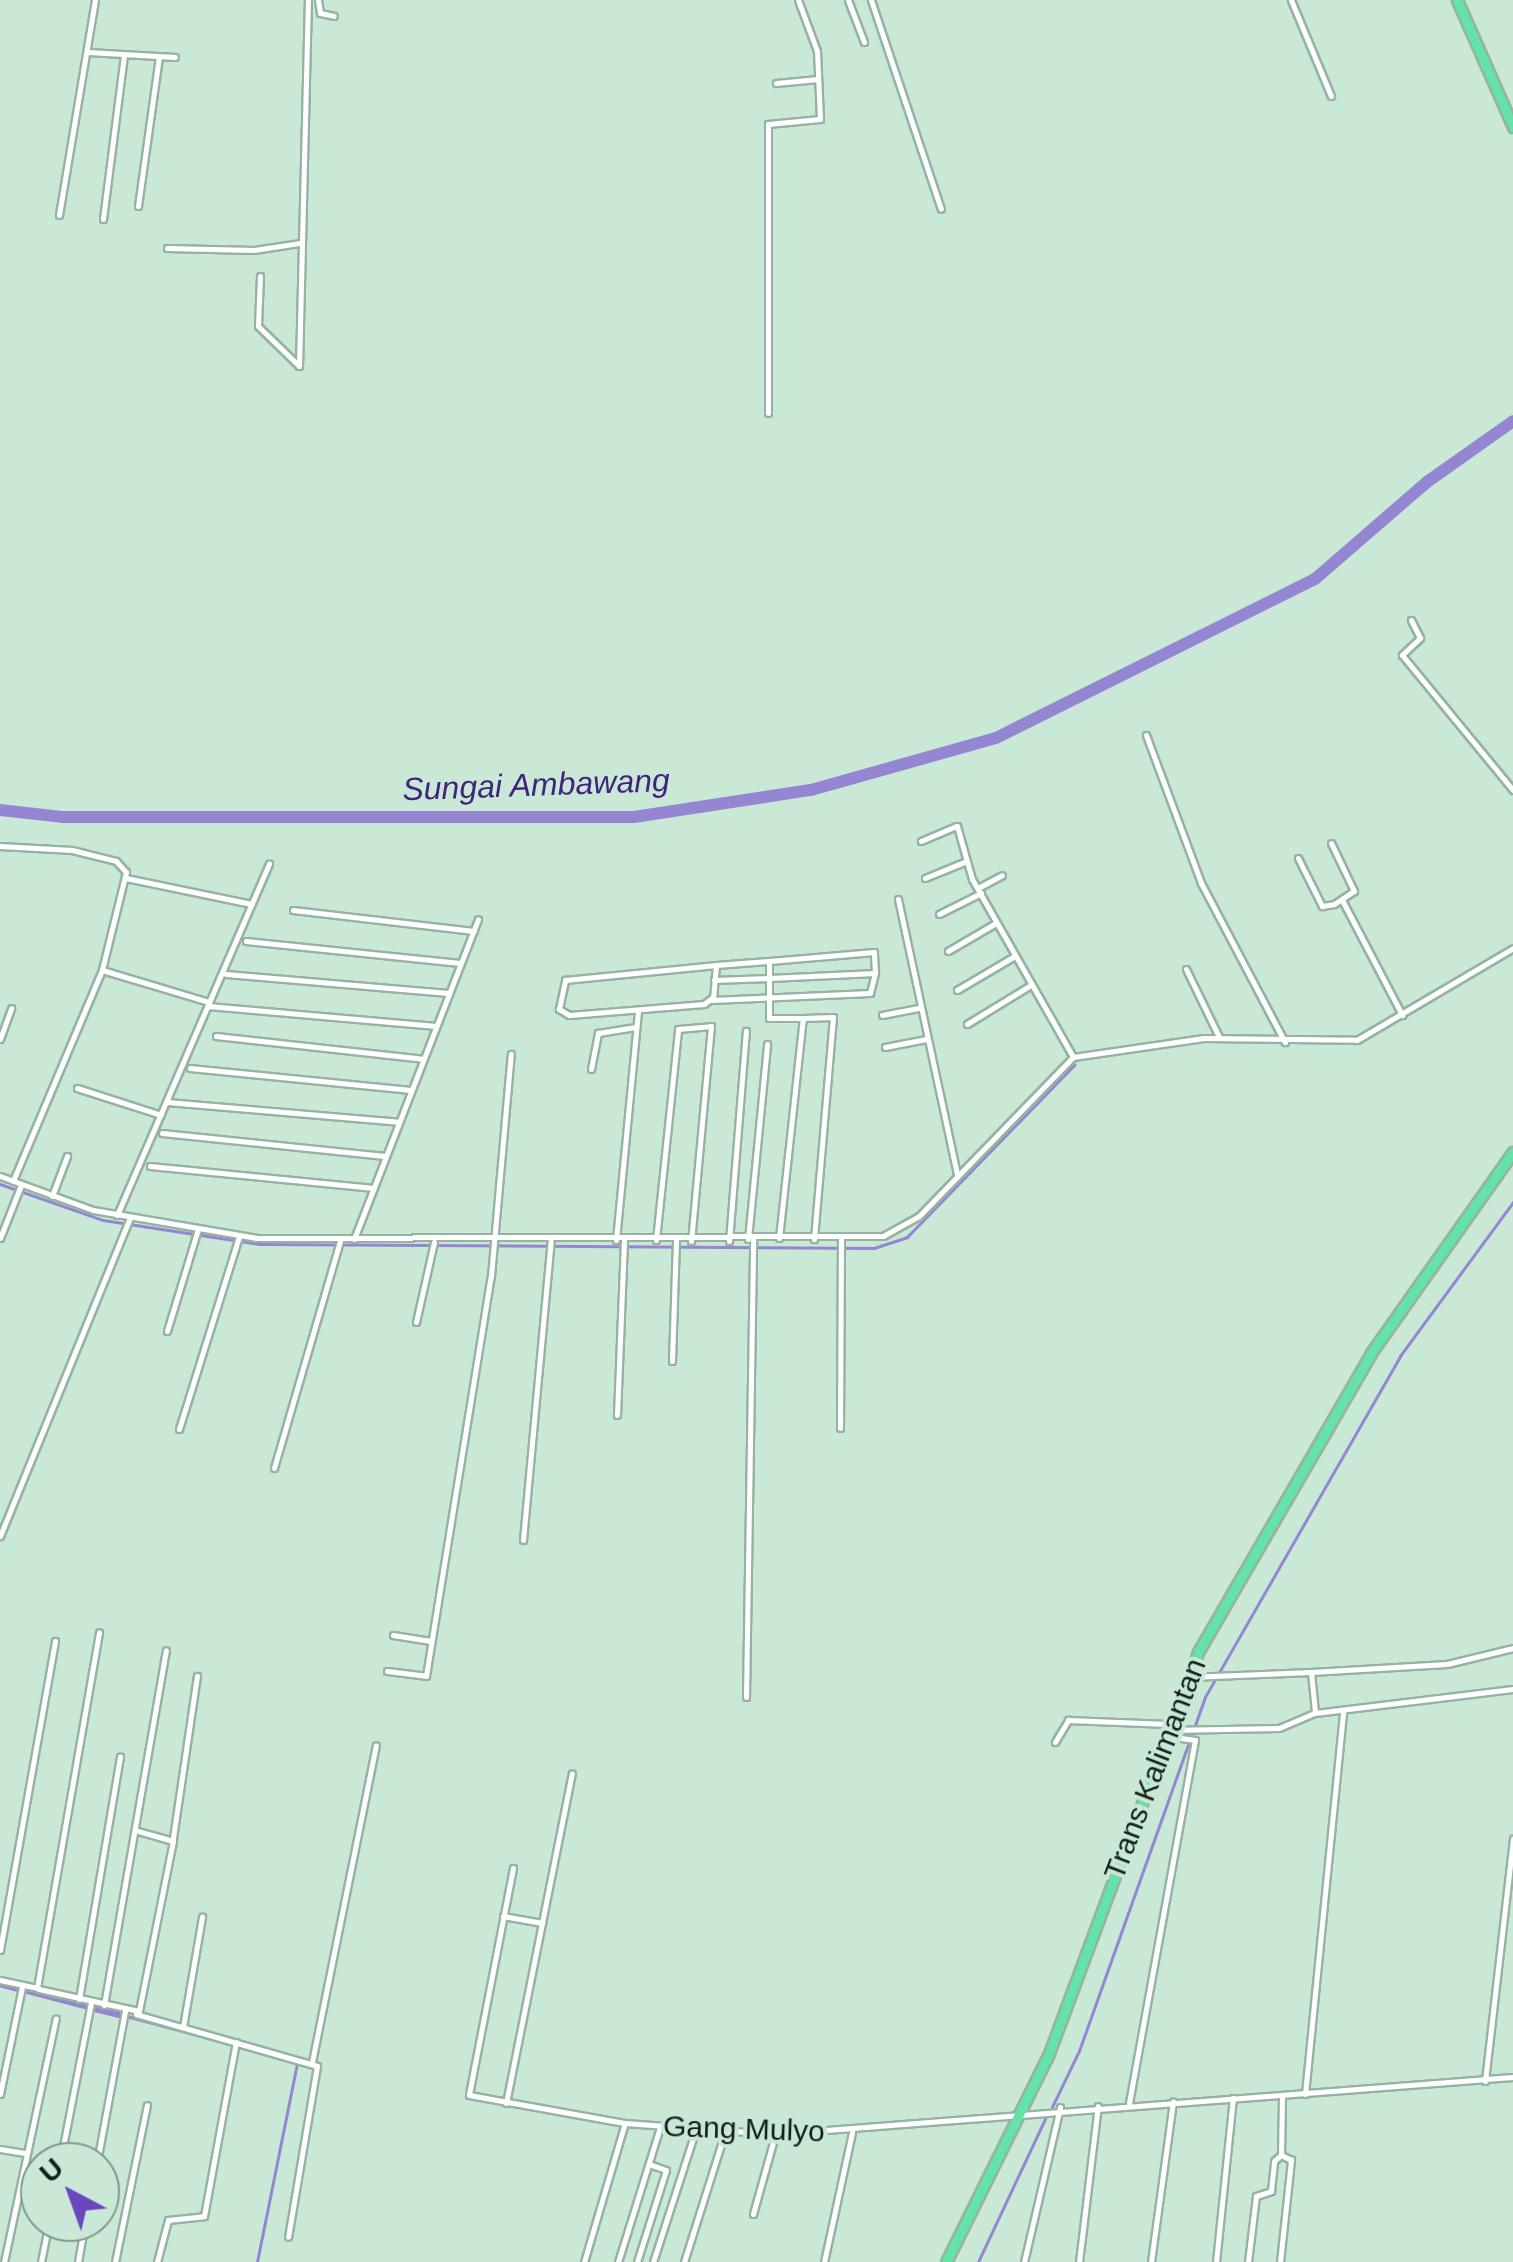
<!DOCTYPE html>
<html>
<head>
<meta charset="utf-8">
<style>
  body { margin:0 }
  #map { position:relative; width:1513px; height:2262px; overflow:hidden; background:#c9e8d5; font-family:Helvetica,sans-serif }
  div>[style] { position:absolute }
  .stream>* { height:2.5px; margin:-1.25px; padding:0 1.25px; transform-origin:1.25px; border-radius:1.25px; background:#9586d4 }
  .canal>* { height:8px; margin:-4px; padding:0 4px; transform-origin:4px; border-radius:4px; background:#9586d4 }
  .river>* { height:12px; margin:-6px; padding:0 6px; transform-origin:6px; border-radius:6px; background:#9586d4 }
  .roads { filter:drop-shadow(2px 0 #96b3a1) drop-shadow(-2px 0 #96b3a1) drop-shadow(0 2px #96b3a1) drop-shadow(0 -2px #96b3a1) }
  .minor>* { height:5px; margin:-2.5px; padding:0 2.5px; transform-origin:2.5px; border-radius:2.5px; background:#fff }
  .trunk>* { height:9px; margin:-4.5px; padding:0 4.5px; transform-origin:4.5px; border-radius:4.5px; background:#63e3a7 }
  span { translate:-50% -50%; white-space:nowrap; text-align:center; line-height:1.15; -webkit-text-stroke:8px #c9e8d5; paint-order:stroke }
  .street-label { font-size:30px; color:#141f19 }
  .water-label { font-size:32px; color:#41237e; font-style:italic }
  .north { position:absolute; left:20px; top:2142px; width:100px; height:100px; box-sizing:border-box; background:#c9e8d5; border:2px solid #81988a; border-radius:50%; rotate:319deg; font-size:28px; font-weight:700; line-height:40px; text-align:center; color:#141f19 }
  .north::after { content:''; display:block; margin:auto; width:35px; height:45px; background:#6a46bf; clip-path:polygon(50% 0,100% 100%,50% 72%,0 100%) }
</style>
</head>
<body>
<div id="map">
  <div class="stream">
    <div style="left:0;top:1184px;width:109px;rotate:19.3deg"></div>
    <div style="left:103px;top:1220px;width:158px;rotate:8.7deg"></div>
    <div style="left:259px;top:1244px;width:615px;rotate:0.37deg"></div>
    <div style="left:874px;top:1248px;width:35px;rotate:-18deg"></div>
    <div style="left:907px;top:1237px;width:240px;rotate:-45.8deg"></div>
    <div style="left:130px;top:2017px;width:105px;rotate:15deg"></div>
    <div style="left:238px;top:2046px;width:19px;rotate:16deg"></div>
    <div style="left:1052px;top:2107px;width:62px;rotate:-64.3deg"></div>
    <div style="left:1079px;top:2051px;width:376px;rotate:-70.4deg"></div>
    <div style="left:1205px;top:1697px;width:393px;rotate:-60.2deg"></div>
    <div style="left:1400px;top:1356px;width:191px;rotate:-53.7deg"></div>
    <div style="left:257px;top:2262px;width:203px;rotate:-78.6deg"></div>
    <div style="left:978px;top:2262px;width:158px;rotate:-64.9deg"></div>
  </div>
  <div class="canal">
    <div style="left:0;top:1983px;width:18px;rotate:16deg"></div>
    <div style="left:27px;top:1990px;width:59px;rotate:14.7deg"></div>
    <div style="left:95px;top:2008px;width:25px;rotate:14deg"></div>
  </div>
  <div class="river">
    <div style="left:0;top:810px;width:62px;rotate:6.4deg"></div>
    <div style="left:62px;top:817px;width:572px"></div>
    <div style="left:634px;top:817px;width:179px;rotate:-8.7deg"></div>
    <div style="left:811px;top:790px;width:192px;rotate:-15.7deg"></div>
    <div style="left:996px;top:738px;width:356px;rotate:-26.5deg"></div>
    <div style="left:1315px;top:579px;width:148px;rotate:-40.9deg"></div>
    <div style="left:1427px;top:482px;width:105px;rotate:-35.3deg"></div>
  </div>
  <div class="roads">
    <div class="minor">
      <div style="left:318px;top:0;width:13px;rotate:81deg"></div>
      <div style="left:320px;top:13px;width:14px;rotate:12deg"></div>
      <div style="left:848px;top:0;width:45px;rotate:69.1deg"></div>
      <div style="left:871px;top:0;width:220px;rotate:71.5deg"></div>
      <div style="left:1291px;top:0;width:104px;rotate:67.4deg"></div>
      <div style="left:88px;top:52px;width:87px;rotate:3.3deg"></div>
      <div style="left:776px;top:83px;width:42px;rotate:-5.4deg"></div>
      <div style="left:138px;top:206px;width:150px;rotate:-82deg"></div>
      <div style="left:59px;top:215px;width:218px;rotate:-80.5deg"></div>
      <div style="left:103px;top:219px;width:164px;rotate:-82.7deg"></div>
      <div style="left:167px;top:248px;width:87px;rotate:1.3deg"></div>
      <div style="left:254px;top:250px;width:47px;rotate:-8.7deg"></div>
      <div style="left:260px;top:276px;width:50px;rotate:92.3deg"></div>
      <div style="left:258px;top:326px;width:57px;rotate:44.3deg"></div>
      <div style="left:299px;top:366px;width:366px;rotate:-88.6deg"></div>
      <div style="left:768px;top:413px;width:289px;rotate:-90deg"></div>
      <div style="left:768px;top:124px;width:52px;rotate:-5.5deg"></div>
      <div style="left:820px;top:119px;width:68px;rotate:-92.5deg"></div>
      <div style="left:817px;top:51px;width:54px;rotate:-110.4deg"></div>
      <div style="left:1411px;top:620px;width:20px;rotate:63deg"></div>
      <div style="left:1420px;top:638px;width:25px;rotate:137deg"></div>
      <div style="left:1402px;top:655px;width:175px;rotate:50.6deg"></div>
      <div style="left:1146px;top:735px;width:158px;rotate:69.6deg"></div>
      <div style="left:1201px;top:883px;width:180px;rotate:62.2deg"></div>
      <div style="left:921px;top:841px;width:39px;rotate:-23deg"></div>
      <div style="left:957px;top:826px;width:55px;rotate:74.2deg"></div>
      <div style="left:972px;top:879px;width:205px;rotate:60.4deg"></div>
      <div style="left:0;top:846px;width:72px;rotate:3.2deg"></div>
      <div style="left:72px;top:850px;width:45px;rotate:14deg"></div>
      <div style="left:116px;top:861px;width:15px;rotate:48deg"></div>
      <div style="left:126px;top:872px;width:101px;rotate:103.8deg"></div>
      <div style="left:102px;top:970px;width:229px;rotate:112.9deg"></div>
      <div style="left:1298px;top:858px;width:54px;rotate:63.4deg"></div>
      <div style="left:1322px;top:906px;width:12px;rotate:-9deg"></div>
      <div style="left:1334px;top:904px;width:24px;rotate:-33deg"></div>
      <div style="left:1354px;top:891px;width:53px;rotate:-115.6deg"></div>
      <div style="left:126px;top:878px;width:128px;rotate:11.7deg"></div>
      <div style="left:925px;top:878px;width:42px;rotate:-22.3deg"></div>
      <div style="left:978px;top:888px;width:27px;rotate:-28deg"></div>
      <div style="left:898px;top:899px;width:282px;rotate:77.9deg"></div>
      <div style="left:1342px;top:900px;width:130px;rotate:62.4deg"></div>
      <div style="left:293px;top:910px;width:182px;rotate:6.6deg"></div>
      <div style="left:939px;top:914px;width:47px;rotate:-26.6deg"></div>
      <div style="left:246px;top:941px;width:215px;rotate:5.9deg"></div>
      <div style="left:948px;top:951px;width:56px;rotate:-30.3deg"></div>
      <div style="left:716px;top:965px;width:32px;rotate:95deg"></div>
      <div style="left:713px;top:997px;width:11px;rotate:142deg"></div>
      <div style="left:704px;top:1004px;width:135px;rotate:175.3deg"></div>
      <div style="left:569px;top:1015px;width:12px;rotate:-149deg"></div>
      <div style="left:559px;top:1009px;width:30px;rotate:-78deg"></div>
      <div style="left:565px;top:980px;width:152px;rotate:-5.7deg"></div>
      <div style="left:716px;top:965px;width:52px;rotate:-4.4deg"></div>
      <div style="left:1186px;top:969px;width:76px;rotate:64.1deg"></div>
      <div style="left:102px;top:970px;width:112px;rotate:16.7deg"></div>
      <div style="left:226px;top:974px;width:223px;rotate:4.9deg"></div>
      <div style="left:714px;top:980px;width:55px;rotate:-2.1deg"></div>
      <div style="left:769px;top:978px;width:106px;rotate:-2.7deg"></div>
      <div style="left:875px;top:973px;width:21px;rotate:-93deg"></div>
      <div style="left:874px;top:952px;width:105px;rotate:175.1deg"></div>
      <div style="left:769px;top:961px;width:57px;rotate:90deg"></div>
      <div style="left:769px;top:1018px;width:34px"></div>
      <div style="left:957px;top:990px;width:65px;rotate:-30.5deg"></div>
      <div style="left:712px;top:1000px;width:158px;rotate:-2.5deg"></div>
      <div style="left:870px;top:993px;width:21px;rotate:-76deg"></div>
      <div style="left:208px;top:1006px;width:229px;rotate:5deg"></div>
      <div style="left:882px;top:1015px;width:37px;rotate:-11deg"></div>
      <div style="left:967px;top:1024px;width:75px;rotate:-31.4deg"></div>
      <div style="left:216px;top:1036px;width:208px;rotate:6.3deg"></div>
      <div style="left:0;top:1039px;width:33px;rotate:-70deg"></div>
      <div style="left:885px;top:1047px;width:42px;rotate:-11deg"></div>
      <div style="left:190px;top:1068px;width:222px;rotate:5.7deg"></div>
      <div style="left:591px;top:1069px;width:37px;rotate:-79deg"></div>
      <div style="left:598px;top:1033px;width:38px;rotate:-9deg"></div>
      <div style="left:77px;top:1088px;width:88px;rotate:17.8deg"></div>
      <div style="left:167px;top:1102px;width:232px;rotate:4.9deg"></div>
      <div style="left:162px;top:1133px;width:224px;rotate:5.9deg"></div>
      <div style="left:150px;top:1166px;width:225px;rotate:5.6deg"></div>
      <div style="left:0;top:1176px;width:99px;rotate:20.1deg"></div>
      <div style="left:93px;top:1210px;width:165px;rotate:9.7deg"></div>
      <div style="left:256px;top:1238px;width:627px;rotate:-0.18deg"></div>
      <div style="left:883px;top:1236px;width:41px;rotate:-29.1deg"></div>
      <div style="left:919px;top:1216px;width:221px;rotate:-45.9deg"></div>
      <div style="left:1073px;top:1057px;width:132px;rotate:-8.3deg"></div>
      <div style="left:1204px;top:1038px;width:153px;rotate:0.7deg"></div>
      <div style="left:1357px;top:1040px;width:181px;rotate:-30.5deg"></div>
      <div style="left:52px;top:1196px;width:43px;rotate:-69.4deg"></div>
      <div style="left:117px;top:1215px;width:383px;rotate:-66.6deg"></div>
      <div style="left:0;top:1238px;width:57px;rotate:-68.4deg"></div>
      <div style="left:779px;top:1238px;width:221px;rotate:-83.8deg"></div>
      <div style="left:803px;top:1018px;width:30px;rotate:-2deg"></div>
      <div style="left:833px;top:1017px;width:223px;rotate:94.9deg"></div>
      <div style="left:354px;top:1239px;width:343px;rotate:-68.8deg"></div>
      <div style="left:748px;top:1239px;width:196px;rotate:-84.4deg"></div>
      <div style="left:616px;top:1240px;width:231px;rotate:-84.5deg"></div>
      <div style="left:656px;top:1240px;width:212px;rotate:-84deg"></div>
      <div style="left:678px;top:1029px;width:33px;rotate:-5deg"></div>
      <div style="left:711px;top:1026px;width:216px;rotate:95.3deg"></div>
      <div style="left:729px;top:1241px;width:211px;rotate:-85.4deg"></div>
      <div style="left:416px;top:1322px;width:82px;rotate:-77.3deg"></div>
      <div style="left:167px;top:1331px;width:107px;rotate:-73.1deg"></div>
      <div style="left:672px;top:1361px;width:120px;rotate:-88.1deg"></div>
      <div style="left:617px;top:1415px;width:175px;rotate:-87.7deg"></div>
      <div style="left:840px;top:1428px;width:189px;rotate:-89.7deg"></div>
      <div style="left:179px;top:1429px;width:202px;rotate:-72.7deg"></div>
      <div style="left:274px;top:1468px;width:236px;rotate:-73.8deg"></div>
      <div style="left:0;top:1536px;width:344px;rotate:-67.8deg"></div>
      <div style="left:523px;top:1540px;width:300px;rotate:-84.7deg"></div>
      <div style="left:393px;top:1635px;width:38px;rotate:9deg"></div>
      <div style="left:387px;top:1671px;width:39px;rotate:7deg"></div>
      <div style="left:426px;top:1676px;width:405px;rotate:-80.8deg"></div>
      <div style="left:491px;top:1276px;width:223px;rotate:-84.9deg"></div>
      <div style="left:1311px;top:1672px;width:136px;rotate:-3.4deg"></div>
      <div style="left:1447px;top:1664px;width:68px;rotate:-13.6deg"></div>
      <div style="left:1189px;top:1677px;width:122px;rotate:-2.3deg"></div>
      <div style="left:1311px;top:1672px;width:40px;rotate:84.3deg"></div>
      <div style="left:746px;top:1697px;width:458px;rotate:-89.1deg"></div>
      <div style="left:1167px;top:1730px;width:112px;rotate:-1deg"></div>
      <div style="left:1279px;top:1728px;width:39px;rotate:-23deg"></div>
      <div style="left:1315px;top:1713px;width:199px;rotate:-6.9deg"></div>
      <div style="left:1055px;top:1742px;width:26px;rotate:-59deg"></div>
      <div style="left:1068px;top:1720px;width:100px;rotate:2.3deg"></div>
      <div style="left:173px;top:1838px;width:164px;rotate:-81.6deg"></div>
      <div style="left:513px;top:1868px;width:231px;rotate:101deg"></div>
      <div style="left:469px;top:2095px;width:158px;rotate:10.2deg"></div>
      <div style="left:625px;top:2123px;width:150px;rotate:4.2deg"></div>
      <div style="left:775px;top:2134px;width:740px;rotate:-4.42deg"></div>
      <div style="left:503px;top:1916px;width:40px;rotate:10deg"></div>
      <div style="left:0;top:1950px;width:314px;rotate:-79.9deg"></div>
      <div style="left:0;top:1980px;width:38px;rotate:12deg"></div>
      <div style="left:37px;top:1988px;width:361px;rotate:-80.1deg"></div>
      <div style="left:39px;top:1989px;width:102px;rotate:12.4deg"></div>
      <div style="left:139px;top:2011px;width:173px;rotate:-78.7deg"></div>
      <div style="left:173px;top:1841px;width:37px;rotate:-164deg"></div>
      <div style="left:79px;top:1999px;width:246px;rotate:-80.4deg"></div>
      <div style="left:104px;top:2005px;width:360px;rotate:-80.1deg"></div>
      <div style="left:136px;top:2014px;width:188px;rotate:16deg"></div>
      <div style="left:317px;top:2066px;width:173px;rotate:99.6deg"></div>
      <div style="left:183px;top:2027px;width:112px;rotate:-80.2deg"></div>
      <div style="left:312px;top:2062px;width:323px;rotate:-78.6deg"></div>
      <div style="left:1485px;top:2081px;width:244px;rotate:-83.4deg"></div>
      <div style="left:0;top:2094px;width:109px;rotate:-78.4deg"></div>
      <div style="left:1305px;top:2094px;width:385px;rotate:-84.3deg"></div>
      <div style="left:506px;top:2103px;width:336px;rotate:-78.7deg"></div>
      <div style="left:1129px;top:2103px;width:369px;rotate:-79.7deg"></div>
      <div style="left:1195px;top:1740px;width:27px;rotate:-172deg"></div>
      <div style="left:0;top:2149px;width:25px;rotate:9deg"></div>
      <div style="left:60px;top:2162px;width:163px;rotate:-79deg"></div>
      <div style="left:97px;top:2162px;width:154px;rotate:-79.5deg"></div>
      <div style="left:753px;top:2214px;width:82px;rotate:-74.4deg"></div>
      <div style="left:4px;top:2262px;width:249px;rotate:-78deg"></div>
      <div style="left:41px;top:2262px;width:41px;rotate:-78.7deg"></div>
      <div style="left:78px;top:2262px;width:41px;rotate:-80.1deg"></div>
      <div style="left:115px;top:2262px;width:160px;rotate:-78.5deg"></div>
      <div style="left:157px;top:2262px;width:43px;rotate:-75.3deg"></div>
      <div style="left:168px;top:2220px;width:36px;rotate:-6deg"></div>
      <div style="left:204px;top:2216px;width:177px;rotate:-79.6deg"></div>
      <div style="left:584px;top:2262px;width:145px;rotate:-73.6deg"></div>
      <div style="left:618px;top:2262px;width:141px;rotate:-72.7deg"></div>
      <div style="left:637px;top:2262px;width:96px;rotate:-72.5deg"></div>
      <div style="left:666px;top:2170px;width:18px;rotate:-161deg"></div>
      <div style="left:653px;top:2262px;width:140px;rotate:-72.1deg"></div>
      <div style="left:684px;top:2262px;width:136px;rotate:-72.5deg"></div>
      <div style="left:824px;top:2262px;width:133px;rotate:-77.8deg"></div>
      <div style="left:1024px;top:2262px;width:159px;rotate:-76.9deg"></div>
      <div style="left:1079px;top:2262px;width:157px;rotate:-83.1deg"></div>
      <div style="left:1151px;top:2262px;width:162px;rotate:-82.2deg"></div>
      <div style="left:1216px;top:2262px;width:165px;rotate:-84.1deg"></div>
      <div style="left:1248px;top:2262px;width:66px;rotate:-83.1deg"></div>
      <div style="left:1256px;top:2196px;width:16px;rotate:-18deg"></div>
      <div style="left:1271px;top:2191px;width:30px;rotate:-84deg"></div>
      <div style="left:1274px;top:2161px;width:9px;rotate:-41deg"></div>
      <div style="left:1281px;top:2155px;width:59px;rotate:-89deg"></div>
      <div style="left:1280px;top:2262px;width:103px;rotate:-83.8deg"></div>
      <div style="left:1291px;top:2160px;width:11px;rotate:-153deg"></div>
    </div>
    <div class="trunk">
      <div style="left:1457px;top:0;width:139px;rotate:66.2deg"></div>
      <div style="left:946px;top:2262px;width:230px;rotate:-63.7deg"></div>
      <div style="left:1048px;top:2056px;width:431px;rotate:-69.6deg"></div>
      <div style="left:1198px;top:1652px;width:345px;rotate:-59.9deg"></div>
      <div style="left:1371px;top:1353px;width:246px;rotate:-54.8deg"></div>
    </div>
  </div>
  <div class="street-label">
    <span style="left:1155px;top:1769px;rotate:-69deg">Trans Kalimantan</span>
    <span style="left:744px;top:2129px;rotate:2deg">Gang Mulyo</span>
  </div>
  <div class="water-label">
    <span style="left:536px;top:785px;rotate:-2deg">Sungai Ambawang</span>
  </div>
  <div class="north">U</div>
</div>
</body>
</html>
